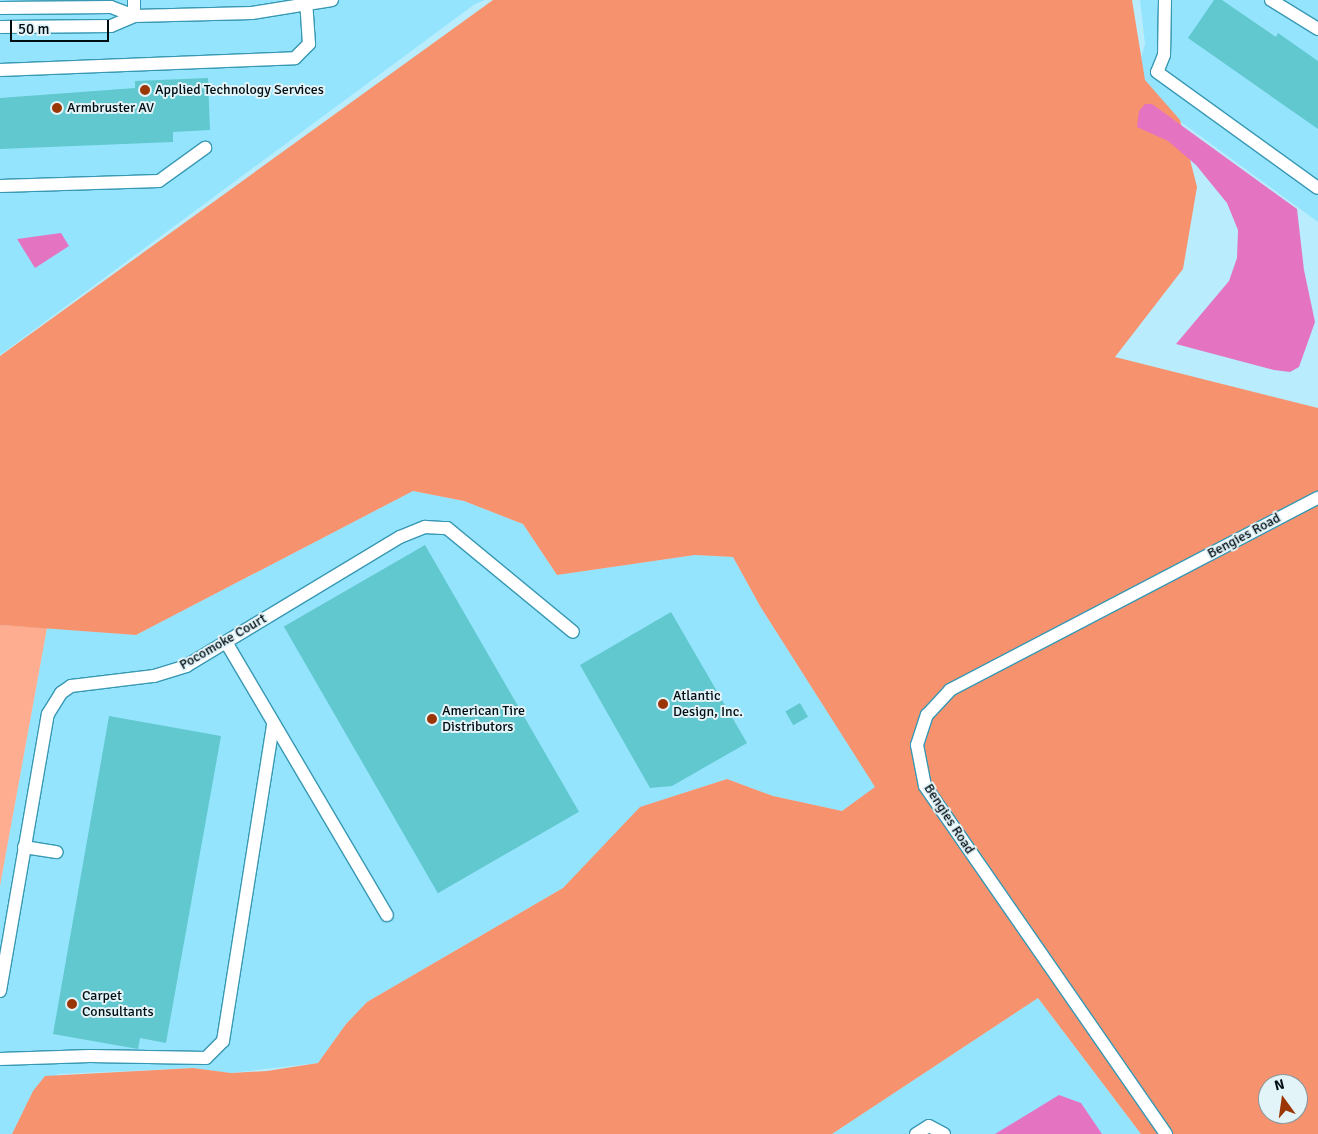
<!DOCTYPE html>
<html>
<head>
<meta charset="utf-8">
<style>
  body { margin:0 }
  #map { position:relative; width:1318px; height:1134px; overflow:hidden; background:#b9edfe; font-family:Signika,sans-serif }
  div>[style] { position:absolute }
  .built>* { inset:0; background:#95e4fd }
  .green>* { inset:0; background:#fead91 }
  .forest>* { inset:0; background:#f7926e }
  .water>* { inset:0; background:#e474c2 }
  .building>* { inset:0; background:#60c8ce; transform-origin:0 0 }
  .roads { filter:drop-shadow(1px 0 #3898b3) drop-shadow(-1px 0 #3898b3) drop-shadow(0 1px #3898b3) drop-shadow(0 -1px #3898b3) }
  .minor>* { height:12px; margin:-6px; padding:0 6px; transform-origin:6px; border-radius:6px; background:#fff }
  .dots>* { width:14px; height:14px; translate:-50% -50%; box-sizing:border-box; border:2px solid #e3f4f9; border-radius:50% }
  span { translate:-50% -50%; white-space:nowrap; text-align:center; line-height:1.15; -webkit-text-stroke:4px #e3f4f9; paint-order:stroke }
  .poi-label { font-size:14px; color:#000e14 }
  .left { translate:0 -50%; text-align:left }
  .street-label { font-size:14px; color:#000e14 }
  .north { position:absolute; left:1258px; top:1074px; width:50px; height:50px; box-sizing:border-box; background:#e3f4f9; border:1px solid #88989d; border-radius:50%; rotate:346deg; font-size:14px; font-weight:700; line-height:20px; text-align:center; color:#000e14 }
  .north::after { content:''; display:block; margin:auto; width:18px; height:22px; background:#9b3607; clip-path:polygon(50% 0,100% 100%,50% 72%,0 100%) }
  .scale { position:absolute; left:10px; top:20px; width:99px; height:22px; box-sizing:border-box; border:2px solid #000e14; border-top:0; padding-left:6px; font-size:15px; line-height:18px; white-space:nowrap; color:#000e14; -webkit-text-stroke:4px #e3f4f9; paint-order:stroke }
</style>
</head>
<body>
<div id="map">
  <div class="built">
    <div style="clip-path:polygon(0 0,485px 0,475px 4px,0 355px)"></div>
    <div style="clip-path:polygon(1140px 0,1318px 0,1318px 222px,1133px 87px,1145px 44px)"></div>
    <div style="clip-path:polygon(413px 491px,464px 501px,523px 524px,557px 575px,695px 555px,733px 557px,760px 606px,876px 788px,842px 811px,773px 796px,727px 779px,641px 807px,563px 888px,367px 1002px,346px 1024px,318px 1063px,231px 1073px,193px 1068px,58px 1074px,33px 1091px,12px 1134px,0 1134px,0 886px,47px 628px,136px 635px)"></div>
    <div style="clip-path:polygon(1038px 998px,1141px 1134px,832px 1134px)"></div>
  </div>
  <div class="green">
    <div style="clip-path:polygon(0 625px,47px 628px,0 886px)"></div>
  </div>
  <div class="forest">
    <div style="clip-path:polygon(evenodd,493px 0,1132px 0,1145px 80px,1180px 120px,1197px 187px,1183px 269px,1115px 357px,1318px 408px,1318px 1134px,1141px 1134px,1038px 998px,832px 1134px,12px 1134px,33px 1091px,45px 1076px,193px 1068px,231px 1073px,267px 1071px,318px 1063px,346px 1024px,367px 1002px,563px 888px,640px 807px,727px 779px,773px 796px,842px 811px,875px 787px,760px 606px,733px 557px,695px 555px,557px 575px,523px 524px,464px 501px,413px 491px,136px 635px,0 625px,0 356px,493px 0,1268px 1084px,1298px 1084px,1298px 1114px,1268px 1114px,1268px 1084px)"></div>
  </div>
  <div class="water">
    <div style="clip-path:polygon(1145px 104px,1152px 104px,1297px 209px,1304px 270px,1315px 322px,1299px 367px,1290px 372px,1274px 370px,1176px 344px,1229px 281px,1237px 258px,1238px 230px,1227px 203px,1196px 165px,1168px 141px,1137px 127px,1139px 111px)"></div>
    <div style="clip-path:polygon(61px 233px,69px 246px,35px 268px,17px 239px)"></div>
    <div style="clip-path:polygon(1059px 1095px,1081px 1103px,1102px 1134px,995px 1134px)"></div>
  </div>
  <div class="building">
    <div style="clip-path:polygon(1214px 0,1222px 0,1276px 37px,1278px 33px,1318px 61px,1318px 129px,1188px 38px)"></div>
    <div style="clip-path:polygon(208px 78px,210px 130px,173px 132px,173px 142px,0 149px,0 98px,135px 88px,135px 81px)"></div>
    <div style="left:425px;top:545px;width:308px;height:163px;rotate:60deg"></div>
    <div style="clip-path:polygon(671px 612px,747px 743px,672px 786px,650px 788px,580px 665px)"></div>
    <div style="left:800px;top:703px;width:16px;height:17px;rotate:60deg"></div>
    <div style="clip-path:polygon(109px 716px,221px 736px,166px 1043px,140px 1038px,138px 1049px,53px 1034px)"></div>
  </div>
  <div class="roads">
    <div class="minor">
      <div style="left:134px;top:0;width:16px;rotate:90deg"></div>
      <div style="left:1165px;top:0;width:55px;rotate:91deg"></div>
      <div style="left:1164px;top:55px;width:18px;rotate:112deg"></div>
      <div style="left:1157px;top:72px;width:198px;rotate:35.8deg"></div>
      <div style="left:1271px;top:0;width:55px;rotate:31.7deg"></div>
      <div style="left:0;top:8px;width:111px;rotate:-0.5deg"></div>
      <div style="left:111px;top:7px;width:25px;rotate:21deg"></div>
      <div style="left:0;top:27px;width:111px;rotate:-0.5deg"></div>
      <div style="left:111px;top:26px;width:25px;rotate:-23deg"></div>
      <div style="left:134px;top:16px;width:118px;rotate:-1.5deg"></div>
      <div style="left:252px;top:13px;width:81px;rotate:-9.2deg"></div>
      <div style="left:0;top:70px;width:295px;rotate:-2.3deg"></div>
      <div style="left:295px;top:58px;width:20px;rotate:-45deg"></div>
      <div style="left:309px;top:44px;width:44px;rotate:-93.9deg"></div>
      <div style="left:0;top:186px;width:159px;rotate:-1.8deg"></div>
      <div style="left:159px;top:181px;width:57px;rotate:-35.7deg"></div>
      <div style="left:226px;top:642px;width:317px;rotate:59.5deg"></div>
      <div style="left:24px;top:847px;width:33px;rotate:9deg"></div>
      <div style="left:0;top:991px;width:281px;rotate:-80.2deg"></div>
      <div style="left:48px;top:714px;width:25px;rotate:-58deg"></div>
      <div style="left:61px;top:693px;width:12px;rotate:-35deg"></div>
      <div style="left:71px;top:686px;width:84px;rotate:-6.9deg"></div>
      <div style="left:154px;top:676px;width:34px;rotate:-17deg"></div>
      <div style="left:186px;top:666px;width:250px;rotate:-31.1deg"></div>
      <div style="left:400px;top:537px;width:27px;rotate:-22deg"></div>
      <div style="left:425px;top:527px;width:22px;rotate:3deg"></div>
      <div style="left:447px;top:528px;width:163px;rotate:39.5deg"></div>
      <div style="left:0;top:1059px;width:90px;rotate:-1.9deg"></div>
      <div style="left:90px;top:1056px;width:116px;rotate:1deg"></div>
      <div style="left:206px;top:1058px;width:24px;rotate:-45deg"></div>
      <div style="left:223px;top:1041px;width:320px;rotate:-81deg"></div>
      <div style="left:916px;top:1134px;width:15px;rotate:-32deg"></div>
      <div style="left:929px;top:1126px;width:17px;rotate:28deg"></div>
      <div style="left:1166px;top:1134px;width:423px;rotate:-124.7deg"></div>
      <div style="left:925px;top:786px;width:42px;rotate:-101deg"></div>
      <div style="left:917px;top:745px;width:32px;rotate:-72deg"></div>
      <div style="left:927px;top:715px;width:34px;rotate:-47deg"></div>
      <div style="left:950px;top:690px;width:415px;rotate:-27.6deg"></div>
    </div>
  </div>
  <div class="dots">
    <div style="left:145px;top:90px;background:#9b3607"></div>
    <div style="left:57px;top:108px;background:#9b3607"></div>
    <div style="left:663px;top:704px;background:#9b3607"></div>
    <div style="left:432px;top:719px;background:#9b3607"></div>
    <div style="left:72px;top:1004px;background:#9b3607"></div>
  </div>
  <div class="poi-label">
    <span class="left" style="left:155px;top:90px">Applied Technology Services</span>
    <span class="left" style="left:67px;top:108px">Armbruster AV</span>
    <span class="left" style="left:673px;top:704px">Atlantic<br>Design, Inc.</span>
    <span class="left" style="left:442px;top:719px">American Tire<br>Distributors</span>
    <span class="left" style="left:82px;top:1004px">Carpet<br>Consultants</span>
  </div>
  <div class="street-label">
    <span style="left:1244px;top:536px;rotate:-28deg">Bengies Road</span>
    <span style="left:223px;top:642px;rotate:-30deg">Pocomoke Court</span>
    <span style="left:949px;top:819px;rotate:57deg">Bengies Road</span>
  </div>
  <div class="north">N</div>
  <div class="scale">50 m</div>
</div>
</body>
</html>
